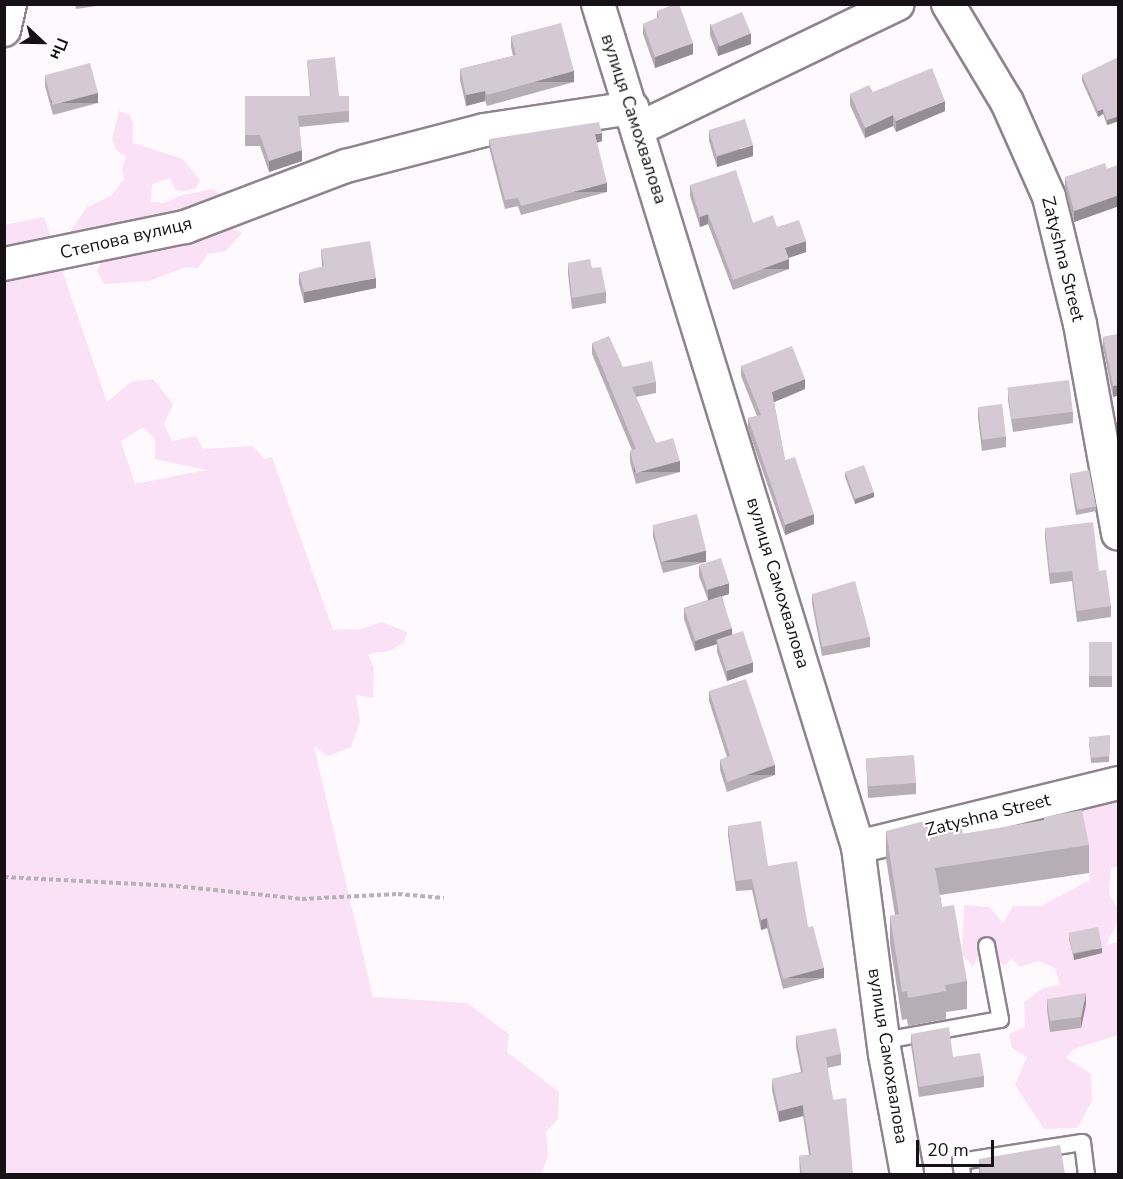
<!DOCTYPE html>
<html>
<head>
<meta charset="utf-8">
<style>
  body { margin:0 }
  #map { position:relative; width:1123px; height:1179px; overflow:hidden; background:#fef9fd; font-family:"Nunito Sans",sans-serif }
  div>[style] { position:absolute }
  .green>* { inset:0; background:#fae1f5 }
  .path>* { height:4px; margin-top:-2px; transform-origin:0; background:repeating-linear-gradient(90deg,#b7b2b6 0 4.5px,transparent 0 7.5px) }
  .roads { filter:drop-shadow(2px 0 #8f848d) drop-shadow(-2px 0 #8f848d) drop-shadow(0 2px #8f848d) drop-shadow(0 -2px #8f848d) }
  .lane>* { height:15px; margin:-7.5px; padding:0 7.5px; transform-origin:7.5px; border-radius:7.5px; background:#fff }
  .street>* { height:32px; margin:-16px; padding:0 16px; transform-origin:16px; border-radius:16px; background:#fff }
  .wall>* { inset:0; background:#b7adb5; transform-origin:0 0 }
  .shaded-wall>* { inset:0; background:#958d94; transform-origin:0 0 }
  .building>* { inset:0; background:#d5c9d3; transform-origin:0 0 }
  span { translate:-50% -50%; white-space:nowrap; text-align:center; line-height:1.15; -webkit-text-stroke:4.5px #fff; paint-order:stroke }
  .street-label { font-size:18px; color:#151114 }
  .frame { position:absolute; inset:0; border:6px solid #151114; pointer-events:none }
  .north { position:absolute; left:12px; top:12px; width:60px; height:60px; -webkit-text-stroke:4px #fff; paint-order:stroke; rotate:112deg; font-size:16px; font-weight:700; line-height:24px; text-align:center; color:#151114 }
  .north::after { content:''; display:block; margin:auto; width:21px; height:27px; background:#151114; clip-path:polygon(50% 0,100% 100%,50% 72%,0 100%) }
  .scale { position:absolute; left:916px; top:1140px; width:78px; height:27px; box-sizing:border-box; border:3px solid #151114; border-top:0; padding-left:8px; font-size:18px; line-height:21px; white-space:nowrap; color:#151114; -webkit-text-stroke:4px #fff; paint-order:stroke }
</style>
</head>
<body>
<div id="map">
  <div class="green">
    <div style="clip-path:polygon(119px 111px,130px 115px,133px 123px,133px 143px,183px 159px,200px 181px,195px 189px,184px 191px,175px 190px,170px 178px,152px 184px,151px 202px,165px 203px,179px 196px,213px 189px,222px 195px,227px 207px,157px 245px,161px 249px,190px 236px,200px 240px,221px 223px,242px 233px,226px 251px,208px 254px,198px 268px,186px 267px,149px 281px,104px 284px,97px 271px,103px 259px,66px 238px,87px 207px,111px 196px,124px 179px,122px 168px,126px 157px,116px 150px,112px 139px)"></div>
    <div style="clip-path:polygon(evenodd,44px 217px,107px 402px,131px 382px,153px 379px,173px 404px,164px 424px,172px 441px,196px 436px,203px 449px,253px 446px,264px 459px,272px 457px,333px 630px,361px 629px,382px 622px,407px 632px,404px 642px,390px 651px,368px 654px,374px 669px,373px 698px,356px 695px,360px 721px,351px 747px,328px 756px,314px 747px,373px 997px,467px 1003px,509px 1034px,507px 1052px,559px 1092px,558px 1119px,546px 1132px,548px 1156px,541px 1174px,5px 1174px,4px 225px,44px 217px,143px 427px,155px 439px,155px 459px,206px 470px,135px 484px,121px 441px,143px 427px)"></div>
    <div style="clip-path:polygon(1118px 787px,1118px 867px,1111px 868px,1109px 893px,1118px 909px,1118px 921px,1106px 945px,1118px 942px,1118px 1035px,1074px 1049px,1066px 1058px,1091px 1074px,1092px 1101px,1077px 1128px,1044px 1129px,1015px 1085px,1027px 1057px,1012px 1048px,1009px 1034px,1025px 1027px,1024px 1002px,1043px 988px,1060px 985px,1055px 968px,1039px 961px,1020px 967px,1012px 959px,1004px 966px,990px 952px,979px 955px,973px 966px,962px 954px,964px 905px,989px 907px,1003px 923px,1013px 906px,1041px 906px,1090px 880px,1082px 838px,1044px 835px,1019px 811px,959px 822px)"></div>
  </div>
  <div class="path">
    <div style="left:4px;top:877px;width:172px;rotate:3deg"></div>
    <div style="left:176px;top:886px;width:127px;rotate:5.9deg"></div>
    <div style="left:302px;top:899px;width:96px;rotate:-3deg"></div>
    <div style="left:398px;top:894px;width:46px;rotate:5deg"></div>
  </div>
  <div class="roads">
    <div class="lane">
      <div style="left:884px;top:1040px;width:118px;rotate:-10.3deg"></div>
      <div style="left:1000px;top:1019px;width:75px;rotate:-100.7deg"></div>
      <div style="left:962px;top:1174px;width:13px;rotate:-99deg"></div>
      <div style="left:960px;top:1161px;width:123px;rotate:-8.9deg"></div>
      <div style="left:1082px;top:1142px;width:32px;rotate:83deg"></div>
    </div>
    <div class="street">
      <div style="left:598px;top:4px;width:882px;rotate:72.86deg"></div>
      <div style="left:858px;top:847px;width:209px;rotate:82.6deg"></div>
      <div style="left:885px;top:1054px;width:122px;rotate:79.6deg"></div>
      <div style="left:948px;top:4px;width:114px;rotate:59deg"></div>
      <div style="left:1007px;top:102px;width:104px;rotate:66.1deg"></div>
      <div style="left:1049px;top:197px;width:131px;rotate:76.3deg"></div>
      <div style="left:1080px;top:324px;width:213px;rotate:79.7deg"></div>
      <div style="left:4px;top:30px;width:27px;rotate:-77deg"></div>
      <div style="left:638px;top:129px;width:288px;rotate:-25.7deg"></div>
      <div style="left:4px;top:264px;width:185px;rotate:-11.6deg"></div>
      <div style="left:185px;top:227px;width:172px;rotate:-20.8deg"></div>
      <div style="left:346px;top:166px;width:143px;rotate:-14.6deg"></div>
      <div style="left:484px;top:130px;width:150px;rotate:-8.5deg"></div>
      <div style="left:858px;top:847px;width:268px;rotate:-13.8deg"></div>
    </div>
  </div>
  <div class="wall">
    <div style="clip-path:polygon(75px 4px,104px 4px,104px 5px,76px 9px)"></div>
    <div style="clip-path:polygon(657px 11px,693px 54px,655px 68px,643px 34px,643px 24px,657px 18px)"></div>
    <div style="clip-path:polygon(710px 24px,751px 44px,718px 56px,710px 35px)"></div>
    <div style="clip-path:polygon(511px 36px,574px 82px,487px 106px,485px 101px,466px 106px,460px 80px,460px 69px,513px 56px,511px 47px)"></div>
    <div style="clip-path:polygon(1119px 57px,1119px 121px,1107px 125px,1103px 114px,1098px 117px,1082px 81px,1082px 75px)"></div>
    <div style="clip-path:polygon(307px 60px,339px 96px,349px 111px,349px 122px,299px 127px,302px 161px,269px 172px,260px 146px,245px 146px,245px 96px,310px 96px)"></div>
    <div style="clip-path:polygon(45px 75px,98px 103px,53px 115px,45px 86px)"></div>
    <div style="clip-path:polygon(873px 92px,945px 111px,896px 132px,893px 126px,865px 138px,850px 105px,850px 94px)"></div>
    <div style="clip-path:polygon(709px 131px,753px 156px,717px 167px,709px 141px)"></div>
    <div style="clip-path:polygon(489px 139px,602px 141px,597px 143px,607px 192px,521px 215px,518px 206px,505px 209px,489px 147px)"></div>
    <div style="clip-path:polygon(1119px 165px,1119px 206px,1074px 222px,1065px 188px,1065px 177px,1107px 169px)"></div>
    <div style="clip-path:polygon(690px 185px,753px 223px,777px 227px,806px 252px,788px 258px,789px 269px,733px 290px,708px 224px,700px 227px,690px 196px)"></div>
    <div style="clip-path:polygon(321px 249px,376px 288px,304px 303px,299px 284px,299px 273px,322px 267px)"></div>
    <div style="clip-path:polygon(568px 263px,592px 268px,606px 292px,606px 303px,572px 309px,568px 274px)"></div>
    <div style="clip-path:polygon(1119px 334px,1119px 395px,1113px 397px,1103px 348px,1103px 337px)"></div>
    <div style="clip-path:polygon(592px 343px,623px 367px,656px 382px,656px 393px,636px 397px,656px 443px,680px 472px,636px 484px,630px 462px,630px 451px,632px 450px,592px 354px)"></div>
    <div style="clip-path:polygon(741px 366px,805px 389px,774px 402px,785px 460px,814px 524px,785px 535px,748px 429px,748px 418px,757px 416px,741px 376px)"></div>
    <div style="clip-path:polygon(1008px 389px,1073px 412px,1073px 423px,1013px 432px,1008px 400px)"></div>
    <div style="clip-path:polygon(978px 407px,1006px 437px,1006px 447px,982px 451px,978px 418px)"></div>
    <div style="clip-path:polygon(845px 472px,874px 497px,855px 504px,845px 477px)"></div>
    <div style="clip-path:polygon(1070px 473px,1096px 506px,1096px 511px,1076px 515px,1070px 479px)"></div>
    <div style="clip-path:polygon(653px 526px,706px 562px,663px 573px,653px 537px)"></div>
    <div style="clip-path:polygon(1045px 528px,1099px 571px,1111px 606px,1111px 617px,1077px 622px,1072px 581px,1050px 584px,1045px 539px)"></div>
    <div style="clip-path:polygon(699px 566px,729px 594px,722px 596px,732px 635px,753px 672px,727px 681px,717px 652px,717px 644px,695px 651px,684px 619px,684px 608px,708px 600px,699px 576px)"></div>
    <div style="clip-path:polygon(812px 594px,870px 637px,870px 647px,822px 656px,812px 603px)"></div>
    <div style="left:1089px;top:642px;width:23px;height:45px"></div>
    <div style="clip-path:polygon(709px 691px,775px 775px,727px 792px,720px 770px,720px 760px,727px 757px,709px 701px)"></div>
    <div style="clip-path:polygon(1110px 735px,1109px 762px,1091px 763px,1089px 742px)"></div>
    <div style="clip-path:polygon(866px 759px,916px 783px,916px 794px,868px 798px)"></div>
    <div style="clip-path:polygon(1044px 817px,1089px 845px,1089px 873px,940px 895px,942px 907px,967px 981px,967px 1009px,946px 1012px,946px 1019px,908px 1026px,907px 1019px,902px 1020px,890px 944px,890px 916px,895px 915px,886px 859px,886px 831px,963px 834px,1044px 821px)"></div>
    <div style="clip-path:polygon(728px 826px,768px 866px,808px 927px,824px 978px,783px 989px,767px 928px,761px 930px,752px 890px,736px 891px,728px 836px)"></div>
    <div style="clip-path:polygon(1069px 934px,1102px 953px,1074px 960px,1069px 939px)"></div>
    <div style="clip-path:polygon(1047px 999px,1086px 1004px,1081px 1028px,1050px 1032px,1047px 1010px)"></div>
    <div style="clip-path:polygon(911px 1034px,953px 1057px,984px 1076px,984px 1087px,919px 1097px,911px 1045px)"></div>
    <div style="clip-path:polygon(796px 1036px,841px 1054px,841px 1065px,827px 1068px,833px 1100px,853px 1174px,800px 1174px,799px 1156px,809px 1155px,803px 1116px,779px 1122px,772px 1090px,772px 1079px,801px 1072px,796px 1047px)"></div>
    <div style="clip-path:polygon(979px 1159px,1065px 1174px,979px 1174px)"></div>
  </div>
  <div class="shaded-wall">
    <div style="clip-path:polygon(751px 33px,751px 44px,718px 56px,718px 46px)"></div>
    <div style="clip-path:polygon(693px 43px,693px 54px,655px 68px,655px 57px)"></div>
    <div style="left:574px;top:71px;width:11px;height:90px;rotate:90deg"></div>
    <div style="clip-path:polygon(485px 91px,485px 101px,466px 106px,466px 95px)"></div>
    <div style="left:98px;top:93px;width:10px;height:47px;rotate:90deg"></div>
    <div style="clip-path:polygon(945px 101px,945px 111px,896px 132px,896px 121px)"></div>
    <div style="clip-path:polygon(1103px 109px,1103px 114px,1098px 117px,1098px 111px)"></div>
    <div style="clip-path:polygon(893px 115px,893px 126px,865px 138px,865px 128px)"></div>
    <div style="clip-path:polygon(1119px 116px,1119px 121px,1107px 125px,1107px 120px)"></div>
    <div style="clip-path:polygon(602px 133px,602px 141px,595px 143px,595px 134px)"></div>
    <div style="clip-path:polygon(753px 145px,753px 156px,717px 167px,717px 157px)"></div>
    <div style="clip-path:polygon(302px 150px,302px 161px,269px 172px,269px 161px)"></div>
    <div style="left:607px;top:183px;width:9px;height:89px;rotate:90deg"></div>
    <div style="clip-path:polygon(1119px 195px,1119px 206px,1074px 222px,1074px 211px)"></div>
    <div style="clip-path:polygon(708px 214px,708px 224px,700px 227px,700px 217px)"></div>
    <div style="clip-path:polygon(806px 241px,806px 252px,785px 259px,785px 248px)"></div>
    <div style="left:789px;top:259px;width:10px;height:60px;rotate:90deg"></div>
    <div style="clip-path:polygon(376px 278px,376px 288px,304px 303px,304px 292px)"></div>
    <div style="clip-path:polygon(805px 379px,805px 389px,772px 403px,772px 392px)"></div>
    <div style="clip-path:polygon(1119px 385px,1119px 395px,1113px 397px,1113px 386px)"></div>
    <div style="left:680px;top:461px;width:11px;height:46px;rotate:90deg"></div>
    <div style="clip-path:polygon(874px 492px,874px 497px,855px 504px,855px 499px)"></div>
    <div style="clip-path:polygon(814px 514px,814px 524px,785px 535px,785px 525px)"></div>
    <div style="left:706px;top:551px;width:11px;height:44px;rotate:90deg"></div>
    <div style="clip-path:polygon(729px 583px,729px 594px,708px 601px,708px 590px)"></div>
    <div style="clip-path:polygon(732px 628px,732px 639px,717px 641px,717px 644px,695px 651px,695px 641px)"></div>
    <div style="clip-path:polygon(753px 662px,753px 672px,727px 681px,727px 671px)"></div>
    <div style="left:775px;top:765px;width:10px;height:51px;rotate:90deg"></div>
    <div style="clip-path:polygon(767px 918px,767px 928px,761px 930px,761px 920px)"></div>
    <div style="clip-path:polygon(1102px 948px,1102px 953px,1074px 960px,1074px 954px)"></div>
    <div style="left:824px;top:968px;width:10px;height:42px;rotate:90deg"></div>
    <div style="clip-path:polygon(1086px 993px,1086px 1004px,1081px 1028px,1081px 1017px)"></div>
    <div style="clip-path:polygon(803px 1105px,803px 1116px,779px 1122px,779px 1111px)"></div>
  </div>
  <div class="building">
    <div style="clip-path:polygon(675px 4px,679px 4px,693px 43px,655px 57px,643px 24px,659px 17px,657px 11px)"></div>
    <div style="left:742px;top:12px;width:23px;height:34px;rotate:67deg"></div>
    <div style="clip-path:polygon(561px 23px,574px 71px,487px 95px,485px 91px,466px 95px,460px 69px,516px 55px,511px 36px)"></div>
    <div style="clip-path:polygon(335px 57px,339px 96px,349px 96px,349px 111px,298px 116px,302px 150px,269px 161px,260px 135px,245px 135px,245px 96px,311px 96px,307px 60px)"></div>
    <div style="clip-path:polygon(1119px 57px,1119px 116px,1107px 120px,1103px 109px,1098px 111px,1082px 75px)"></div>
    <div style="left:90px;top:63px;width:31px;height:47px;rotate:75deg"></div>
    <div style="clip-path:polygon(932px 68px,945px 101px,896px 121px,893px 115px,865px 128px,850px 94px,869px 85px,873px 92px)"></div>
    <div style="left:745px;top:119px;width:27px;height:38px;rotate:73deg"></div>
    <div style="clip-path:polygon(599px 122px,602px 133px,595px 134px,607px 183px,521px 206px,518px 198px,505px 200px,489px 139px)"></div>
    <div style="clip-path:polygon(1105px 163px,1107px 169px,1119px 165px,1119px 195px,1074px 211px,1065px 177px)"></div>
    <div style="clip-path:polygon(736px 170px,753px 223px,773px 215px,777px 227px,799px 220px,806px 241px,785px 248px,789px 259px,733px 280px,708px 214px,700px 217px,690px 185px)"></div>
    <div style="clip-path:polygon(370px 241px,376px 278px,304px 292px,299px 273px,324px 266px,321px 249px)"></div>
    <div style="clip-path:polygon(590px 259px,592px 268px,601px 267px,606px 292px,572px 298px,568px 263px)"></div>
    <div style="clip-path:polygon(1119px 334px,1119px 385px,1113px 386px,1103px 337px)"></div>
    <div style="clip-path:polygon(609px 336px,623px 367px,652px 361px,656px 382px,632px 387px,656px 443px,673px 438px,680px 461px,636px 473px,630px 451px,636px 449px,592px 343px)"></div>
    <div style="clip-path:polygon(792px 346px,805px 379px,772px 392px,785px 460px,795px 457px,814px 514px,785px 525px,748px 418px,761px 415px,741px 366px)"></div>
    <div style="left:1069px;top:380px;width:32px;height:62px;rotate:83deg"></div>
    <div style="left:1002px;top:404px;width:33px;height:24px;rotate:83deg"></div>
    <div style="left:864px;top:465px;width:29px;height:20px;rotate:70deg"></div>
    <div style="left:1089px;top:470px;width:37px;height:19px;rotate:79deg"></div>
    <div style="left:697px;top:514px;width:38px;height:46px;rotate:76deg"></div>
    <div style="clip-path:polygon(1093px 522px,1099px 571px,1106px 570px,1111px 606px,1077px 611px,1072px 571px,1050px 573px,1045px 528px)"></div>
    <div style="left:721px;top:558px;width:26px;height:23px;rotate:72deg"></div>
    <div style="clip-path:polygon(855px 581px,870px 637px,822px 647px,812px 594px)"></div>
    <div style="left:721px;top:596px;width:34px;height:39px;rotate:71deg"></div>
    <div style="left:743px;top:631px;width:33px;height:28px;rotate:72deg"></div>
    <div style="left:1089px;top:642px;width:23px;height:34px"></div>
    <div style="clip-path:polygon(746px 679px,775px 765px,727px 782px,720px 760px,730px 756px,709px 691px)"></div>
    <div style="clip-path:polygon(1110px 735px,1109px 756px,1091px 758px,1089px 737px)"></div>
    <div style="left:914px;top:755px;width:28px;height:48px;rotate:86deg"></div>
    <div style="clip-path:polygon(1082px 810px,1089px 845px,935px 868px,942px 907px,954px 905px,967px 981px,945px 985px,946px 991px,908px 998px,907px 991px,902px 992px,890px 916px,899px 914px,886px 831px,928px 820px,930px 832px,962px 827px,963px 834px,1044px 820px,1044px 817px)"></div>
    <div style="clip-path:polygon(761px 821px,768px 866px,797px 861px,808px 927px,813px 926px,824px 968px,783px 979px,767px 918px,761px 920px,752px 879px,736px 881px,728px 826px)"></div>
    <div style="left:1098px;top:927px;width:21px;height:30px;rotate:79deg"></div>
    <div style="clip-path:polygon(1086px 993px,1081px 1017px,1050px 1021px,1047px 999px)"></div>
    <div style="clip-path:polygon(949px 1027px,953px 1057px,980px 1053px,984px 1076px,919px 1087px,911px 1034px)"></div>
    <div style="clip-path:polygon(836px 1028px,841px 1054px,826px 1057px,833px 1100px,846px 1098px,853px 1174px,802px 1174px,799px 1156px,811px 1155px,803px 1105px,779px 1111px,772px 1079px,803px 1072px,796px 1036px)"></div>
    <div style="clip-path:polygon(1060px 1145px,1065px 1174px,981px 1174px,979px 1159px)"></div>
  </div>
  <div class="street-label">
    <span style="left:634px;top:119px;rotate:72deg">вулиця Самохвалова</span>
    <span style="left:126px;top:238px;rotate:-13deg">Степова вулиця</span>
    <span style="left:1063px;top:259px;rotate:76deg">Zatyshna Street</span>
    <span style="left:778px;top:583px;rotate:73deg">вулиця Самохвалова</span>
    <span style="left:988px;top:815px;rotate:-14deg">Zatyshna Street</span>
    <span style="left:888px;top:1056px;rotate:81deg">вулиця Самохвалова</span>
  </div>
  <div class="frame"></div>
  <div class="north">Пн</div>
  <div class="scale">20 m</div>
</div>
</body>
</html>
